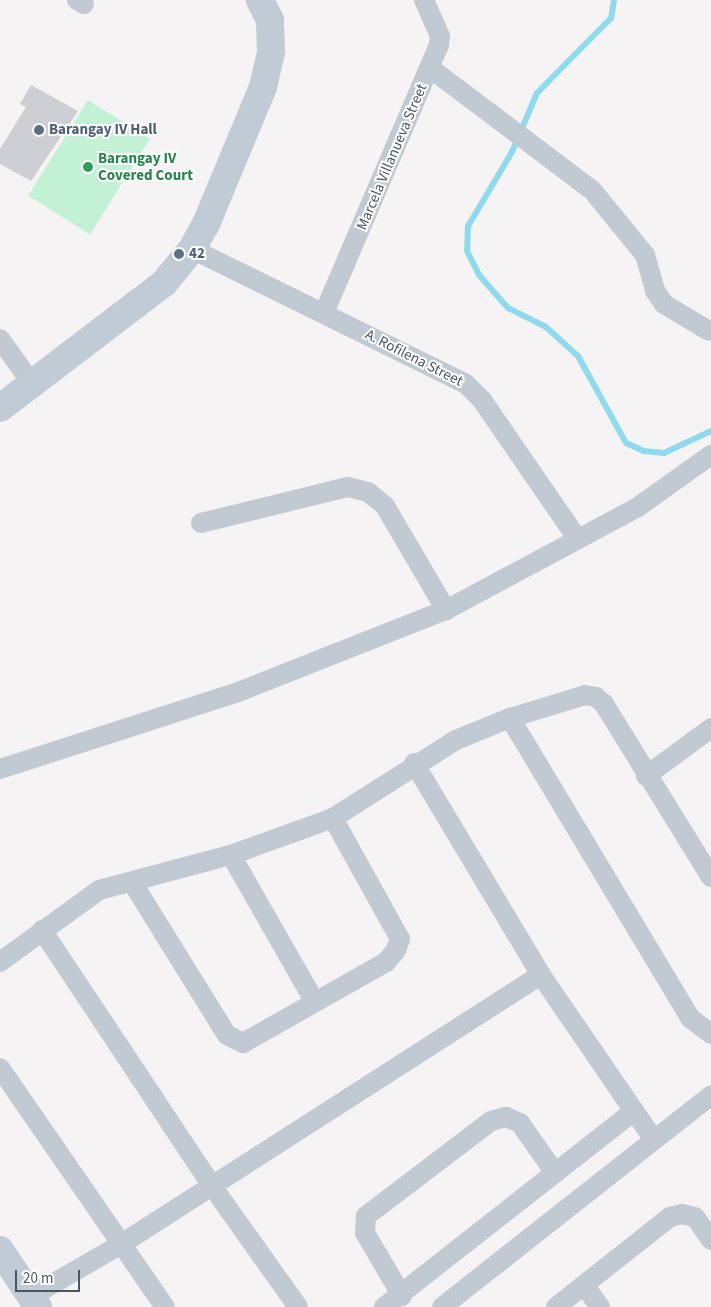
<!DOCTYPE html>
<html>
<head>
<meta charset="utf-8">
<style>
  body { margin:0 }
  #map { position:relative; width:711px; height:1307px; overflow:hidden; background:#f5f3f3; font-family:"Source Sans 3",sans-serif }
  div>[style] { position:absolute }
  .green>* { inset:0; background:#c3f1d5; transform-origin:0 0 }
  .stream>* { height:6px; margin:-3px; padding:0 3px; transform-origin:3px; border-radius:3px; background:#90daee }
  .building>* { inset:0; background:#cdcfd5 }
  .street>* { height:20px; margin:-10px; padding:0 10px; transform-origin:10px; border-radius:10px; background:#c1cad2 }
  .secondary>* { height:28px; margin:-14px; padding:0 14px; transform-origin:14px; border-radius:14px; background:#c1cbd6 }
  .dots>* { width:14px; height:14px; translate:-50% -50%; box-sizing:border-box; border:2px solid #fff; border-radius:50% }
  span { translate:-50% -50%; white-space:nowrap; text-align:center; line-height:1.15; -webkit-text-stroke:4px #fff; paint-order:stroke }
  .service-label { font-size:15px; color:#4e5e75; font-weight:700 }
  .left { translate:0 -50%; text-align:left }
  .street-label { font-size:15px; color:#4a5661 }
  .leisure-label { font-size:15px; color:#27864d; font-weight:700 }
  .scale { position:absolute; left:15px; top:1270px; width:65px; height:22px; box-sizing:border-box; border:2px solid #4a5661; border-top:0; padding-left:6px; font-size:15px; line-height:18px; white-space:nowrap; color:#4a5661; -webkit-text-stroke:4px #fff; paint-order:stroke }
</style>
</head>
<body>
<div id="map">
  <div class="green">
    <div style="left:88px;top:100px;width:73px;height:113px;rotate:32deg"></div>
  </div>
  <div class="stream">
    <div style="left:614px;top:0;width:18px;rotate:99deg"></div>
    <div style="left:611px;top:18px;width:105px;rotate:134.6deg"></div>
    <div style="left:537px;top:93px;width:64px;rotate:113deg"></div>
    <div style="left:512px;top:152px;width:86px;rotate:120.7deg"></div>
    <div style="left:468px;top:226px;width:25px;rotate:92deg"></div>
    <div style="left:467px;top:251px;width:27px;rotate:63deg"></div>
    <div style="left:479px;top:275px;width:44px;rotate:48.7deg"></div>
    <div style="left:508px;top:308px;width:42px;rotate:26.6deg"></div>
    <div style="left:546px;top:327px;width:43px;rotate:42.2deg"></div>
    <div style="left:578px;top:356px;width:99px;rotate:61.1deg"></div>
    <div style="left:626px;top:443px;width:20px;rotate:24deg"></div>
    <div style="left:644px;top:451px;width:20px;rotate:6deg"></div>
    <div style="left:664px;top:453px;width:52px;rotate:-25.1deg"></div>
  </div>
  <div class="building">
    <div style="clip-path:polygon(31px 85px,78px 111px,31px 181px,0 164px,0 149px,26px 107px,20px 104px)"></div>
  </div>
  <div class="street">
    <div style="left:77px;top:0;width:8px;rotate:30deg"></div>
    <div style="left:430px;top:68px;width:203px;rotate:37deg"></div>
    <div style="left:592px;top:190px;width:84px;rotate:50.8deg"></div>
    <div style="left:645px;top:255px;width:37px;rotate:74deg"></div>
    <div style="left:655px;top:291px;width:16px;rotate:55deg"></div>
    <div style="left:664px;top:304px;width:52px;rotate:31deg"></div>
    <div style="left:192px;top:249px;width:305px;rotate:26.2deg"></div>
    <div style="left:466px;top:384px;width:23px;rotate:45deg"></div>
    <div style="left:482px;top:400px;width:168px;rotate:55.5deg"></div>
    <div style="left:324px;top:313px;width:292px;rotate:-66.8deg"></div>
    <div style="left:439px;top:45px;width:9px;rotate:-84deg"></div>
    <div style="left:440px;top:36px;width:39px;rotate:-114deg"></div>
    <div style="left:0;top:339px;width:57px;rotate:54.3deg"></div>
    <div style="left:201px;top:523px;width:151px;rotate:-13.8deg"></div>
    <div style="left:348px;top:487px;width:21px;rotate:14deg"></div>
    <div style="left:368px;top:492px;width:22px;rotate:39deg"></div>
    <div style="left:385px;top:506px;width:121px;rotate:59.6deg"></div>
    <div style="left:510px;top:718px;width:350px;rotate:59deg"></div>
    <div style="left:690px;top:1018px;width:26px;rotate:37deg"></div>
    <div style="left:0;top:769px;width:253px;rotate:-17.9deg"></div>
    <div style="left:241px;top:691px;width:220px;rotate:-21.6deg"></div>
    <div style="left:446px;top:610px;width:218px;rotate:-28.2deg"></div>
    <div style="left:638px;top:507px;width:90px;rotate:-35.5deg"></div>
    <div style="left:646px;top:776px;width:81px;rotate:-36.4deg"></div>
    <div style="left:231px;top:855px;width:169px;rotate:60.3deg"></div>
    <div style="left:132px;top:882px;width:180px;rotate:58.2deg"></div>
    <div style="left:227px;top:1035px;width:18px;rotate:27deg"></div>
    <div style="left:243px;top:1043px;width:164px;rotate:-29.5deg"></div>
    <div style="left:386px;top:962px;width:16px;rotate:-50deg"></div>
    <div style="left:396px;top:950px;width:12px;rotate:-70deg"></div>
    <div style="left:400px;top:939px;width:138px;rotate:-119deg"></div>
    <div style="left:42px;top:930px;width:307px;rotate:56.4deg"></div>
    <div style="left:212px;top:1186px;width:148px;rotate:54.6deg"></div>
    <div style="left:0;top:962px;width:122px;rotate:-36deg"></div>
    <div style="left:99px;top:890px;width:137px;rotate:-14.9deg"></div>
    <div style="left:231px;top:855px;width:109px;rotate:-19.9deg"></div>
    <div style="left:333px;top:818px;width:146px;rotate:-32.4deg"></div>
    <div style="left:456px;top:740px;width:58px;rotate:-22.2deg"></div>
    <div style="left:510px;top:718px;width:78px;rotate:-17deg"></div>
    <div style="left:585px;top:695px;width:11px;rotate:10deg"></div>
    <div style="left:596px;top:697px;width:11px;rotate:41deg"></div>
    <div style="left:604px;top:704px;width:203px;rotate:58.3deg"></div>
    <div style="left:0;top:1068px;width:290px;rotate:55.4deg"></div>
    <div style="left:634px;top:1111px;width:35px;rotate:55deg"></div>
    <div style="left:584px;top:1285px;width:27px;rotate:54deg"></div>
    <div style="left:402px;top:1296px;width:73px;rotate:-120.4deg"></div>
    <div style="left:365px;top:1233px;width:17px;rotate:-87deg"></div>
    <div style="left:366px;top:1216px;width:157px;rotate:-37.2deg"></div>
    <div style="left:491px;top:1121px;width:16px;rotate:-15deg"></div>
    <div style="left:506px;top:1117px;width:15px;rotate:23deg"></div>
    <div style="left:520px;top:1123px;width:61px;rotate:55deg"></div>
    <div style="left:30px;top:1297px;width:108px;rotate:-30.1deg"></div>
    <div style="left:123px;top:1243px;width:497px;rotate:-32.7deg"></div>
    <div style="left:384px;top:1307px;width:318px;rotate:-38.1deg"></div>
    <div style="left:634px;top:1111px;width:165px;rotate:-124.4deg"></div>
    <div style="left:541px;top:975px;width:247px;rotate:-120.9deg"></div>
    <div style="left:442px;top:1307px;width:342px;rotate:-38.2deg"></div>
    <div style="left:556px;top:1307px;width:145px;rotate:-38.3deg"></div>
    <div style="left:670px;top:1217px;width:12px;rotate:-14deg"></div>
    <div style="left:682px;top:1214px;width:13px;rotate:13deg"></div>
    <div style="left:695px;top:1217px;width:28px;rotate:55deg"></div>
  </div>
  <div class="secondary">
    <div style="left:0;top:408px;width:206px;rotate:-37.3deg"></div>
    <div style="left:164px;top:283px;width:44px;rotate:-50.5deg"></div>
    <div style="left:192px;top:249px;width:29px;rotate:-61deg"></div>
    <div style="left:206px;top:224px;width:148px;rotate:-67.4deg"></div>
    <div style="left:263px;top:87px;width:37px;rotate:-77deg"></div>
    <div style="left:271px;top:51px;width:31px;rotate:-92deg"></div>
    <div style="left:270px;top:20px;width:22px;rotate:-117deg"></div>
    <div style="left:0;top:1250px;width:69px;rotate:56.3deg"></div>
  </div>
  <div class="dots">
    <div style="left:39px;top:130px;background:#5c6f8a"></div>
    <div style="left:88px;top:167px;background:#2e9e5b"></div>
    <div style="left:179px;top:254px;background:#5c6f8a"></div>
  </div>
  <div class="service-label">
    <span class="left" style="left:49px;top:130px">Barangay IV Hall</span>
    <span class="left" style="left:189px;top:254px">42</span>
  </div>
  <div class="street-label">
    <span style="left:392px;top:157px;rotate:-67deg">Marcela Villanueva Street</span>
    <span style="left:414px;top:358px;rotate:27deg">A. Rofilena Street</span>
  </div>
  <div class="leisure-label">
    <span class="left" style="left:98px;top:167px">Barangay IV<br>Covered Court</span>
  </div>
  <div class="scale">20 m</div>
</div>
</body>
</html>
